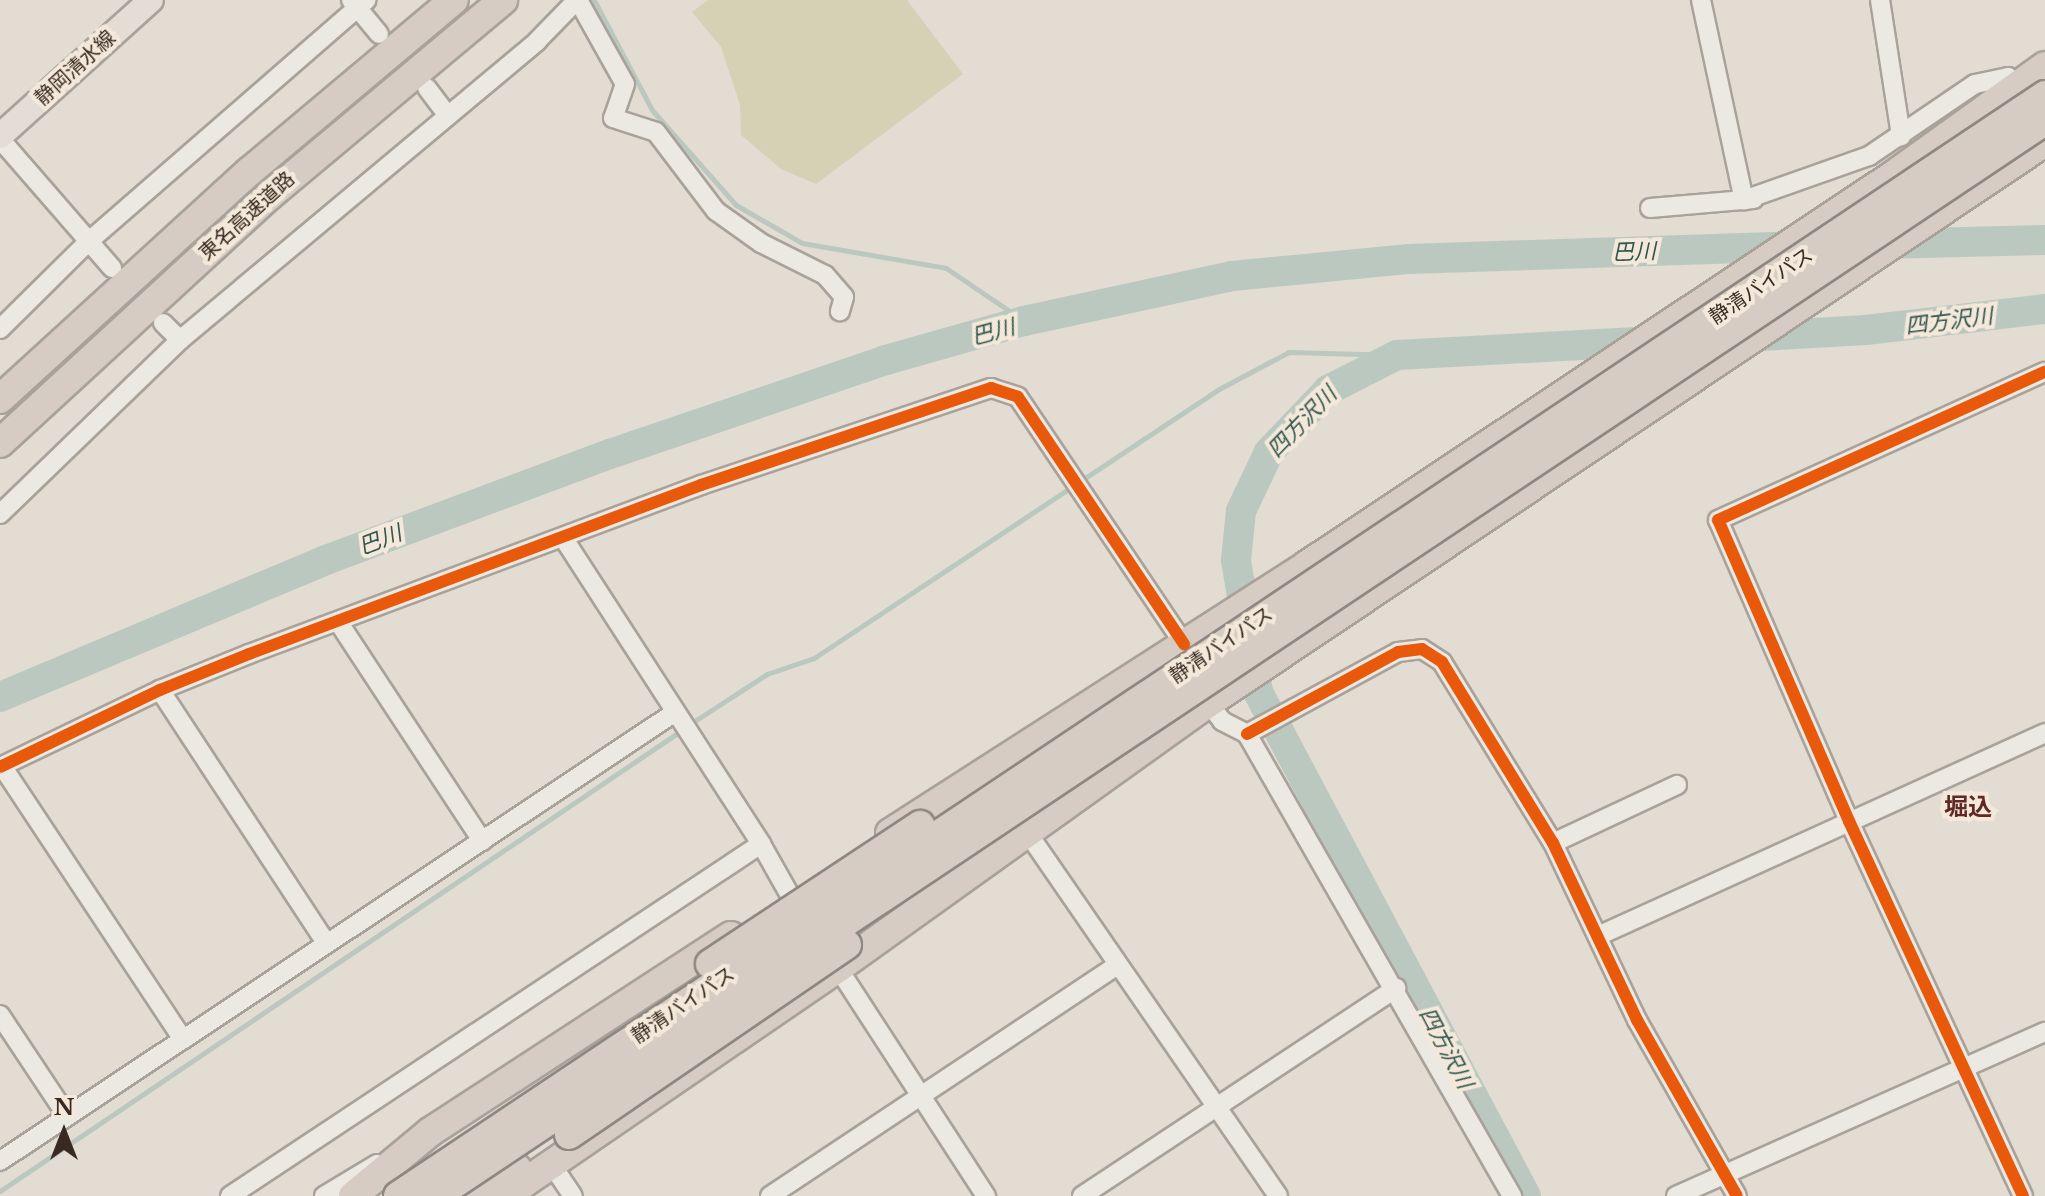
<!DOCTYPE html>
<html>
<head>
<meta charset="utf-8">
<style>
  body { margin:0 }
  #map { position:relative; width:2045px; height:1196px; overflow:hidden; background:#e3dcd2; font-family:"Libre Baskerville","Noto Sans JP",serif }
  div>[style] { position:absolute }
  .green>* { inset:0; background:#d5d1b5 }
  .stream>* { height:5px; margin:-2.5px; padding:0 2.5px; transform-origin:2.5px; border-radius:2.5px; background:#bbc8bf }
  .river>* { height:30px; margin:-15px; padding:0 15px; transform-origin:15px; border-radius:15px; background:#bbc8bf }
  .roads { filter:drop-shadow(2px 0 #a9a29a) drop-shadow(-2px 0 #a9a29a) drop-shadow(0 2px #a9a29a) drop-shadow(0 -2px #a9a29a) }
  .minor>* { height:18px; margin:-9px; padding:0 9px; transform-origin:9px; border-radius:9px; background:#ece8e2 }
  .major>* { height:24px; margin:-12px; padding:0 12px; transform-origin:12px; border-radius:12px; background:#e3ddd5 }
  .highway>* { height:28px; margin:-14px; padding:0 14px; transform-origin:14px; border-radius:14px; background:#d6ccc3 }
  .bridges { filter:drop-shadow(2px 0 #8f8781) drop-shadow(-2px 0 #8f8781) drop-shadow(0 2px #8f8781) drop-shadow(0 -2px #8f8781) }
  .highway-bridge>* { height:28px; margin:-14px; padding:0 14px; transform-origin:14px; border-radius:14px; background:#d6ccc3 }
  .cycleway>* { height:12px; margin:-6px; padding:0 6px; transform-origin:6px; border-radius:6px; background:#e8590c }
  span { translate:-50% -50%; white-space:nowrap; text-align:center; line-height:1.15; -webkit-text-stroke:8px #f3e8d9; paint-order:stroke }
  .street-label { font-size:20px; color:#382a22 }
  .water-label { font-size:22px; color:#33574f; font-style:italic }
  .quarter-label { font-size:24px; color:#612925; font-weight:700 }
  .north { position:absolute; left:24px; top:1092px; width:80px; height:80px; -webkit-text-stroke:6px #f3e8d9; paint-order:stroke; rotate:0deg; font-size:22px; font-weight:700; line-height:32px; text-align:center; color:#382a22 }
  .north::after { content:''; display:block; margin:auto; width:28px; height:36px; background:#382a22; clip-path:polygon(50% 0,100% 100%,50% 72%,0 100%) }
</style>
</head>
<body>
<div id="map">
  <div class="green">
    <div style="clip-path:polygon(708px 0,907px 0,963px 74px,816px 184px,781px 169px,741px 135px,740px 105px,721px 47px,692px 12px)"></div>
  </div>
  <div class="stream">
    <div style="left:594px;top:0;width:124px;rotate:62.2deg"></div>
    <div style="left:652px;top:110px;width:127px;rotate:48.5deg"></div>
    <div style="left:736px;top:205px;width:76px;rotate:29.9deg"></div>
    <div style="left:802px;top:243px;width:146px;rotate:9.8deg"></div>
    <div style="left:946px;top:268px;width:94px;rotate:34.2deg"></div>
    <div style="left:690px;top:724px;width:92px;rotate:-33deg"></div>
    <div style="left:767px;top:674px;width:50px;rotate:-18.8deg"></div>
    <div style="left:814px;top:658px;width:486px;rotate:-33.6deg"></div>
    <div style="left:1219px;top:389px;width:79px;rotate:-27.9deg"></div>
    <div style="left:1289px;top:352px;width:108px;rotate:1.6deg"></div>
    <div style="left:0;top:1191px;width:823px;rotate:-34.06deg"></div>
  </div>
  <div class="river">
    <div style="left:1880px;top:244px;width:165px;rotate:-1.4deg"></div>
    <div style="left:1743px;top:337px;width:123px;rotate:-3.3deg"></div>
    <div style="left:1866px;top:330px;width:180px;rotate:-6.7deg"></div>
    <div style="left:0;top:697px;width:354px;rotate:-22.8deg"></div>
    <div style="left:326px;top:560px;width:303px;rotate:-20.5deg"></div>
    <div style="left:610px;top:454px;width:292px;rotate:-18.8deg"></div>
    <div style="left:886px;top:360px;width:143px;rotate:-15.8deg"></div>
    <div style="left:1024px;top:321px;width:213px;rotate:-12.2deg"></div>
    <div style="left:1232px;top:276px;width:178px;rotate:-5.5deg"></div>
    <div style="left:1409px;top:259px;width:391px;rotate:-1.9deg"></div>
    <div style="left:1526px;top:1196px;width:571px;rotate:-118deg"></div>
    <div style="left:1258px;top:692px;width:134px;rotate:-99.5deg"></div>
    <div style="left:1236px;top:560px;width:49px;rotate:-84.2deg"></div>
    <div style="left:1241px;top:511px;width:65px;rotate:-64.6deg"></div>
    <div style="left:1269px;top:452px;width:86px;rotate:-46.4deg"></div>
    <div style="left:1328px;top:390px;width:77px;rotate:-26.9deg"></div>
    <div style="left:1397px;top:355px;width:258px;rotate:-3.1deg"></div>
  </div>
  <div class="roads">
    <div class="minor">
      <div style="left:351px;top:0;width:44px;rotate:50.5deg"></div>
      <div style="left:578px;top:0;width:96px;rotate:60.8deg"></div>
      <div style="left:625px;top:84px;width:36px;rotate:109deg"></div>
      <div style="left:613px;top:118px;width:45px;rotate:18deg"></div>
      <div style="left:656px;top:132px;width:99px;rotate:52.8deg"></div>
      <div style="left:716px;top:211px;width:55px;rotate:35.4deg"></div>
      <div style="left:761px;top:243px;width:72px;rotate:26.6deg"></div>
      <div style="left:825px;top:275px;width:29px;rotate:49deg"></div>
      <div style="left:844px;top:297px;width:15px;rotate:106deg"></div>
      <div style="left:1701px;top:0;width:205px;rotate:77.9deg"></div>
      <div style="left:1744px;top:200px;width:133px;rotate:-19.4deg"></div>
      <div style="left:1869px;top:156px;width:128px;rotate:-34.2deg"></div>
      <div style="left:1975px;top:84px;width:34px;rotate:-12deg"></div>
      <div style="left:2008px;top:77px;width:13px;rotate:51deg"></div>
      <div style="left:1880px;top:0;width:138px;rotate:81.2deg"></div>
      <div style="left:427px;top:88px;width:34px;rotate:53deg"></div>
      <div style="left:0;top:139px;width:171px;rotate:49deg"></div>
      <div style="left:1650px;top:208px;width:104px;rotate:-4.9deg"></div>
      <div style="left:163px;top:323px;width:24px;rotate:45deg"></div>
      <div style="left:0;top:329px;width:124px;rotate:-44.7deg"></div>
      <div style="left:88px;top:242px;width:369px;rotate:-41deg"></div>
      <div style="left:0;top:514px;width:250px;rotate:-44deg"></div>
      <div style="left:180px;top:340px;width:466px;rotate:-39.9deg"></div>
      <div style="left:537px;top:41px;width:57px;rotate:-45.7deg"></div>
      <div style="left:564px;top:539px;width:363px;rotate:57.1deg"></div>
      <div style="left:761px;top:844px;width:81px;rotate:60.6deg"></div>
      <div style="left:339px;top:623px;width:261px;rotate:56.7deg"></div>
      <div style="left:160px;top:690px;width:303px;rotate:56.7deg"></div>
      <div style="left:1202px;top:695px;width:33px;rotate:52deg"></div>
      <div style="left:1222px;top:721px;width:28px;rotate:27deg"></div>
      <div style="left:1247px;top:734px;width:533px;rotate:60.16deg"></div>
      <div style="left:1247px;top:734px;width:172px;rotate:-28.5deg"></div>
      <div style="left:1398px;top:652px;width:24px;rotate:-7deg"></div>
      <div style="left:1422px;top:649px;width:24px;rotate:33deg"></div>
      <div style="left:1442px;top:662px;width:212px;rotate:58.5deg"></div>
      <div style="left:1553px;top:843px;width:196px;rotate:64.6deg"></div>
      <div style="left:1637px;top:1020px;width:202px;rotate:60.4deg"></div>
      <div style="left:2px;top:766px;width:328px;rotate:56.5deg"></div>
      <div style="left:0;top:767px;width:178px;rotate:-25.7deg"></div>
      <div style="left:160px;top:690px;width:96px;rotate:-22deg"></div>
      <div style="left:249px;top:654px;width:483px;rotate:-20.5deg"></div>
      <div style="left:701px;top:485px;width:306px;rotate:-18.5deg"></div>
      <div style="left:991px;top:388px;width:28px;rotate:18deg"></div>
      <div style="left:1018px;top:397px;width:298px;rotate:56.1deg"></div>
      <div style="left:1027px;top:832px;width:442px;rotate:55.4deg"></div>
      <div style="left:1553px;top:843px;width:137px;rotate:-25.1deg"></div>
      <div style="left:1600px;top:935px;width:489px;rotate:-24.4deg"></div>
      <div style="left:832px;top:959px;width:283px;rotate:57deg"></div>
      <div style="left:0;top:1015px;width:121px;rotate:56.4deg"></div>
      <div style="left:0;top:1161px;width:809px;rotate:-33.61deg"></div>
      <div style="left:552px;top:1165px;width:37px;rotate:56deg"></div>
      <div style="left:230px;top:1196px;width:637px;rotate:-33.54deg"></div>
      <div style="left:324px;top:1196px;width:62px;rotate:-31.1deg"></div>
      <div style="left:770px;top:1196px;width:415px;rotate:-33.6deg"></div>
      <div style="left:1082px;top:1196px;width:377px;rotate:-33.5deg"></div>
      <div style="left:1676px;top:1196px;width:404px;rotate:-24deg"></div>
      <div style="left:2023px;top:1196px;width:413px;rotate:-114.9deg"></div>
      <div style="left:1849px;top:821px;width:328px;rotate:-113.5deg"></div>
      <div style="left:1718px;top:520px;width:359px;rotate:-24.4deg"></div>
    </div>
    <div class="major">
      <div style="left:0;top:136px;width:203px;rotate:-42deg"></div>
    </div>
    <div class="highway">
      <div style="left:0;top:399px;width:338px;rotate:-42.4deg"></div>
      <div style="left:250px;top:171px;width:266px;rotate:-40deg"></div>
      <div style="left:0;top:443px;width:367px;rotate:-42.6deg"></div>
      <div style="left:270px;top:195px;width:304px;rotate:-39.9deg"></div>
      <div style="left:890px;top:833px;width:496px;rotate:-32.7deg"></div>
      <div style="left:1307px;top:565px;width:703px;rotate:-33.62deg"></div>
      <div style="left:1892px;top:176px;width:188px;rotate:-35.7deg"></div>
      <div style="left:353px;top:1196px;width:100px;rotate:-39.7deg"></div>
      <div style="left:430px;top:1132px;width:359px;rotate:-33.1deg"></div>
      <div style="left:473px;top:1196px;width:52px;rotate:-32.5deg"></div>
      <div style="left:505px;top:1196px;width:404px;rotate:-34.4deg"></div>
      <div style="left:838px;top:968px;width:454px;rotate:-35.6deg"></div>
      <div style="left:1207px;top:704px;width:1009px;rotate:-33.85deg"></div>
    </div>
  </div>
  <div class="bridges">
    <div class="highway-bridge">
      <div style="left:710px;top:964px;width:252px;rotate:-33.5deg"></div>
      <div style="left:569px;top:1135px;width:337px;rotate:-34.4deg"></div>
      <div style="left:398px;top:1196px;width:1981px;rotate:-33.76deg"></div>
      <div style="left:436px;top:1196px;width:1935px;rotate:-33.75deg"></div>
    </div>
  </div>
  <div class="cycleway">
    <div style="left:1247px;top:734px;width:172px;rotate:-28.5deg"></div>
    <div style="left:1398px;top:652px;width:24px;rotate:-7deg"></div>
    <div style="left:1422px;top:649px;width:24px;rotate:33deg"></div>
    <div style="left:1442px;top:662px;width:212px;rotate:58.5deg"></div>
    <div style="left:1553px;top:843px;width:196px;rotate:64.6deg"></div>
    <div style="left:1637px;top:1020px;width:202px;rotate:60.4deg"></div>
    <div style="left:0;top:767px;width:178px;rotate:-25.7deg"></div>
    <div style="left:160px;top:690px;width:96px;rotate:-22deg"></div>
    <div style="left:249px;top:654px;width:483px;rotate:-20.5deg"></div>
    <div style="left:701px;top:485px;width:306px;rotate:-18.5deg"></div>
    <div style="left:991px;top:388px;width:28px;rotate:18deg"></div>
    <div style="left:1018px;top:397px;width:298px;rotate:56.1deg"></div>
    <div style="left:2023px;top:1196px;width:413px;rotate:-114.9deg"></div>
    <div style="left:1849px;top:821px;width:328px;rotate:-113.5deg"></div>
    <div style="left:1718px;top:520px;width:359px;rotate:-24.4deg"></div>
  </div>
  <div class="street-label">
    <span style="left:75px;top:68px;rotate:-42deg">静岡清水線</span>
    <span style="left:247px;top:216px;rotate:-42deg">東名高速道路</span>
    <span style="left:1761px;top:286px;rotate:-34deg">静清バイパス</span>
    <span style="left:1221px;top:645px;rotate:-34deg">静清バイパス</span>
    <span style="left:683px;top:1005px;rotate:-34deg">静清バイパス</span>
  </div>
  <div class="water-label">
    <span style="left:1634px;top:252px;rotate:-2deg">巴川</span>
    <span style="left:1949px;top:321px;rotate:-7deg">四方沢川</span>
    <span style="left:993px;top:332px;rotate:-15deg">巴川</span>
    <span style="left:1302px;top:422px;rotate:-46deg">四方沢川</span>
    <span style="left:380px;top:540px;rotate:-21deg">巴川</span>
    <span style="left:1446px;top:1048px;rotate:62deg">四方沢川</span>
  </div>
  <div class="quarter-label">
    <span style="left:1968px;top:807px">堀込</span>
  </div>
  <div class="north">N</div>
</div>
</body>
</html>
